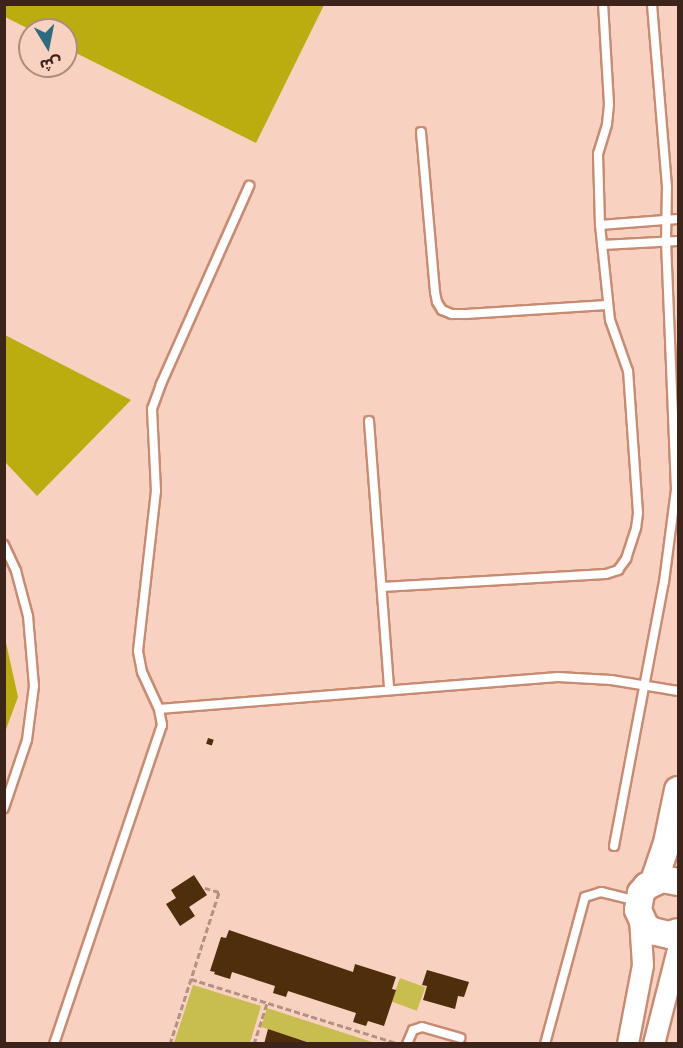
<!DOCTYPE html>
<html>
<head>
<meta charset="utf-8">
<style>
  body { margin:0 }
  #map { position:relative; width:683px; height:1048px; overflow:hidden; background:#f9d1c1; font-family:"Varela Round","Noto Sans Arabic",sans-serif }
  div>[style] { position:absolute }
  .green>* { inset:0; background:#c8bd4f; transform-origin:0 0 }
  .forest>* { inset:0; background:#bbad10 }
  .building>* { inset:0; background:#4e2e0b; transform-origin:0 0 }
  .path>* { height:3px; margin-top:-1.5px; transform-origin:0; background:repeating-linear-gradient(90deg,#b39183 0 6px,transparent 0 9px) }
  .roads { filter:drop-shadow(2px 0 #c88b72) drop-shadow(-2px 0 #c88b72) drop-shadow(0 2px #c88b72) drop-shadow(0 -2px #c88b72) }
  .service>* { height:8px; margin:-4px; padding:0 4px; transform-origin:4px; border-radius:4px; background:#fff }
  .tertiary>* { height:20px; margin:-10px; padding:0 10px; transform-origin:10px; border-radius:10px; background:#fff }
  .primary>* { height:26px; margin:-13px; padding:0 13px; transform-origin:13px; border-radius:13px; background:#fff }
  span { translate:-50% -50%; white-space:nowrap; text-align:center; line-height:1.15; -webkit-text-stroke:6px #f9d1c1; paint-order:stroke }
  .frame { position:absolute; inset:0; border:6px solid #3d241a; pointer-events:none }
  .north { position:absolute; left:18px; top:18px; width:60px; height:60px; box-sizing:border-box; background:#f9d1c1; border:2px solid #ae8c7e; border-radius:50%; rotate:170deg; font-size:16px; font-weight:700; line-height:24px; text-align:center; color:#3d241a }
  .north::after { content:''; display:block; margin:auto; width:21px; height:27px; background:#2c6b80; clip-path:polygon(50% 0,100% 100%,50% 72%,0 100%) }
</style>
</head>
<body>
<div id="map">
  <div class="green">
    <div style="left:400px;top:978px;width:27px;height:25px;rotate:20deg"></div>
    <div style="clip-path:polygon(193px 985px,261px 1006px,250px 1043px,174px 1043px)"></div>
    <div style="clip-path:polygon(267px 1008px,375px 1043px,311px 1043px,261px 1027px)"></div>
  </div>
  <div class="forest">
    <div style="clip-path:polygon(4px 5px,5px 4px,324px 5px,256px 143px,66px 48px,66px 30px,31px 30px,5px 17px)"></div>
    <div style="clip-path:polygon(5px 335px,131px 400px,37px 496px,5px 462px)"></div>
    <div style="clip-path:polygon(5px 638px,18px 697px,5px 732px,4px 732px)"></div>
  </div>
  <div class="building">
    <div style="left:208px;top:738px;width:6px;height:6px;rotate:18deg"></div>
    <div style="clip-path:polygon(194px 875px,207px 895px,189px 907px,195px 916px,180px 926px,166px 904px,176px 898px,171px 890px)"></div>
    <div style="clip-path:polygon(229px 930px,353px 972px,355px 964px,396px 977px,392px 989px,396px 990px,384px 1026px,368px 1021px,366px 1026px,353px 1022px,356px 1013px,288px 991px,286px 997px,273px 993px,275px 986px,232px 972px,230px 979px,214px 974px,215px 972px,210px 971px,221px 937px,226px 938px)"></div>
    <div style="clip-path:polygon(427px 970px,469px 982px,464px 997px,458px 996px,455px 1009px,423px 1000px,427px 986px,422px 985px)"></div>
    <div style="clip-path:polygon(268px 1029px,310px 1043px,310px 1044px,264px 1044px)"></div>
  </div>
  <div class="path">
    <div style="left:191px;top:979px;width:215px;rotate:17.3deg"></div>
    <div style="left:170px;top:1044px;width:160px;rotate:-72.1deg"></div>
    <div style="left:219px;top:892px;width:15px;rotate:-164deg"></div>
    <div style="left:254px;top:1044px;width:43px;rotate:-72.4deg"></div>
  </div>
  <div class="roads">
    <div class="service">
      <div style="left:421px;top:132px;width:161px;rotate:85deg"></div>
      <div style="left:435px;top:292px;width:10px;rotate:79deg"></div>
      <div style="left:437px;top:302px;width:9px;rotate:58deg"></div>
      <div style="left:442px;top:310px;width:11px;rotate:22deg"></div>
      <div style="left:452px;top:314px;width:14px"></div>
      <div style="left:466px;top:314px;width:141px;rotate:-3.7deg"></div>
      <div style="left:600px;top:225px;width:78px;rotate:-4.4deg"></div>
      <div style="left:602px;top:245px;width:76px;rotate:-3deg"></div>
      <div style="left:369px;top:421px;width:269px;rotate:85.7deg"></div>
      <div style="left:4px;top:545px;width:29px;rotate:65deg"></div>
      <div style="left:16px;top:571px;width:47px;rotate:75.1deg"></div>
      <div style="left:28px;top:616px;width:70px;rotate:85.1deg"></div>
      <div style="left:34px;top:686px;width:54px;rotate:97.4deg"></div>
      <div style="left:27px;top:740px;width:72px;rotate:108.7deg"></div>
      <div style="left:382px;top:587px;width:224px;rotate:-3.3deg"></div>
      <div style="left:606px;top:574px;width:13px;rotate:-18deg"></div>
      <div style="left:618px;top:570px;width:14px;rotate:-54deg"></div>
      <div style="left:626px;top:559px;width:33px;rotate:-72deg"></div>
      <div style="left:636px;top:528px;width:15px;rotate:-82deg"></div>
      <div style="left:638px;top:513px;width:142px;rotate:-94deg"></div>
      <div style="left:628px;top:371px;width:54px;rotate:-109.4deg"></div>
      <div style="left:610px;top:320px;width:96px;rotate:-96deg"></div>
      <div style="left:600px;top:225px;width:71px;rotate:-91.6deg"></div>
      <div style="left:598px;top:154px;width:31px;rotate:-73deg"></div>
      <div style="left:607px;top:124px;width:20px;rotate:-84deg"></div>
      <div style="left:609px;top:104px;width:100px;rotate:-93.4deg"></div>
      <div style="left:159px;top:709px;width:400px;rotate:-4.6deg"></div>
      <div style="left:558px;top:677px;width:53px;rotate:3.2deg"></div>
      <div style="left:611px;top:680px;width:68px;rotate:9.3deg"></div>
      <div style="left:614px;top:846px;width:269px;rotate:-79.3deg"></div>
      <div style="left:664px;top:582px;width:93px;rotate:-82.6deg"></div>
      <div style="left:676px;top:490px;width:248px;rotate:-92.3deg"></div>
      <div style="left:666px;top:242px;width:55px;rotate:-89deg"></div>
      <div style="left:667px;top:187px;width:184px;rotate:-94.7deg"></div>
      <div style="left:54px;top:1044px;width:337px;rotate:-71.3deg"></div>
      <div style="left:162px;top:725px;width:16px;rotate:-101deg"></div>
      <div style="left:159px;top:709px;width:41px;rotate:-114.7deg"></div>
      <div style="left:142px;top:672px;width:21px;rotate:-101deg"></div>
      <div style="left:138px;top:651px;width:161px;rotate:-83.6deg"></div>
      <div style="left:156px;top:491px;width:82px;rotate:-92.8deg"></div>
      <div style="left:152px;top:409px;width:27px;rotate:-70deg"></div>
      <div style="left:161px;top:384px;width:217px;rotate:-66deg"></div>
      <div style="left:407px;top:1044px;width:15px;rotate:-67deg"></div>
      <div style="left:413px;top:1030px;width:9px;rotate:-18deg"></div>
      <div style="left:422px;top:1027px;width:40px;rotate:16deg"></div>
      <div style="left:545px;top:1044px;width:152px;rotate:-74.8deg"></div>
      <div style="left:585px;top:897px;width:17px;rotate:-17deg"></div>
      <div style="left:601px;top:892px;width:37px;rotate:14deg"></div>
    </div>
    <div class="tertiary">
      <div style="left:628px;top:1044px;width:80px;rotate:-79.2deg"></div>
      <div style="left:643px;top:965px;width:46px;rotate:-93.7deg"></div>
      <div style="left:654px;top:1044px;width:97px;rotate:-75.7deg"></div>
    </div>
    <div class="primary">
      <div style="left:654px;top:881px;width:40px;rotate:-71.1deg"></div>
      <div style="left:667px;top:843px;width:54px;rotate:-78.3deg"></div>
      <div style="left:678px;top:882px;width:16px;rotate:-169deg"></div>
      <div style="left:662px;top:879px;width:17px;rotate:155deg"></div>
      <div style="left:647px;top:886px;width:9px;rotate:131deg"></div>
      <div style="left:641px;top:893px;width:17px;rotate:100deg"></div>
      <div style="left:638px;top:910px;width:17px;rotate:66deg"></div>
      <div style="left:645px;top:926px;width:9px;rotate:36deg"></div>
      <div style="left:652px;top:931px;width:17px;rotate:13deg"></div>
      <div style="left:669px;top:935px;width:9px;rotate:-18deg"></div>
    </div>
  </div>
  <div class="frame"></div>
  <div class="north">ش</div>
</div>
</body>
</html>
